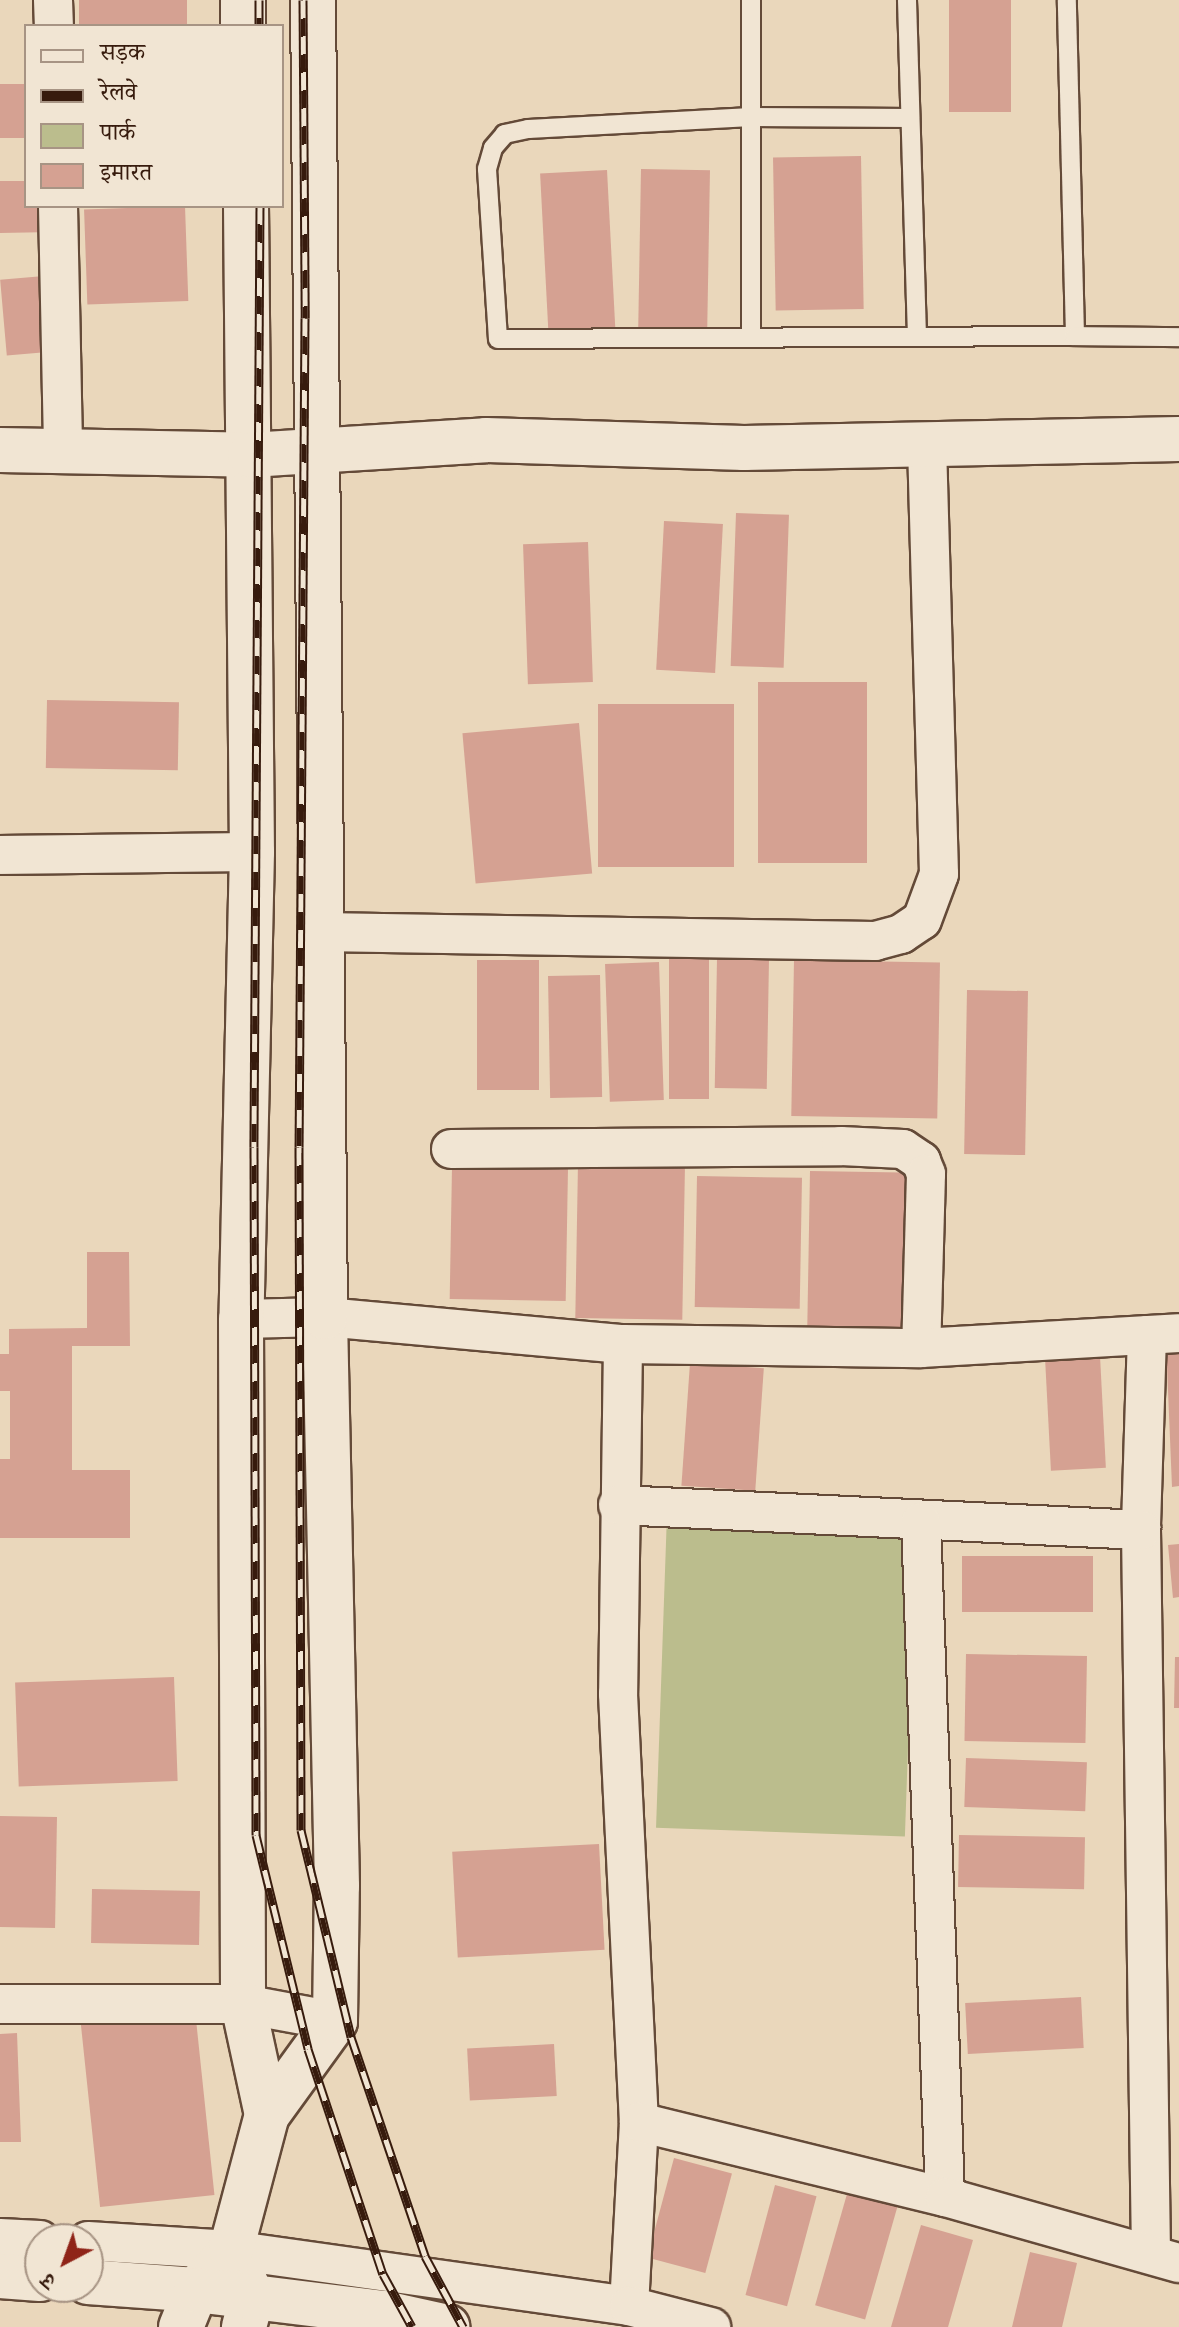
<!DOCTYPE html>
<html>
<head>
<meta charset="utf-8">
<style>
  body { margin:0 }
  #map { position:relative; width:1179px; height:2327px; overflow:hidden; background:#ead7bb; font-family:Vollkorn,"Noto Serif Devanagari",serif }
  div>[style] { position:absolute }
  .green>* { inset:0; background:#bbbd8d; transform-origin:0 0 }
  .building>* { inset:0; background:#d5a192; transform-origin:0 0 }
  .roads { filter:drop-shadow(2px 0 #644a38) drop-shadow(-2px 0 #644a38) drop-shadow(0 2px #644a38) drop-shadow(0 -2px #644a38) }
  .service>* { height:18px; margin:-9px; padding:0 9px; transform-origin:9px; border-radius:9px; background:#f1e5d3 }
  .minor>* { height:38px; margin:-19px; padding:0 19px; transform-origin:19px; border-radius:19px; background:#f1e5d3 }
  .tertiary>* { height:44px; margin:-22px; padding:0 22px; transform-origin:22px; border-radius:22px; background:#f1e5d3 }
  .secondary>* { height:44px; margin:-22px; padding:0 22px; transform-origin:22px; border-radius:22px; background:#f1e5d3 }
  .rail>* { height:9px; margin-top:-4.5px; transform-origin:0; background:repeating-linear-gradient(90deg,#f1e5d3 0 18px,#371b0d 0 36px); box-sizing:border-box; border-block:2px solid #371b0d }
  span { translate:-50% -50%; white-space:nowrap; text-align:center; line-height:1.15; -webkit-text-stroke:7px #f1e5d3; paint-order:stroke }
  .legend { position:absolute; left:24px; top:24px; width:260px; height:184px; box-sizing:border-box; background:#f1e5d3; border:2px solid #a79484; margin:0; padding:10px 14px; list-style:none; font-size:24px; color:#371b0d }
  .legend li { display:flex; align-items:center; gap:16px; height:40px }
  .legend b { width:40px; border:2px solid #a79484 }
  .north { position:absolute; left:24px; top:2223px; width:80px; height:80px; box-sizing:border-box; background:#f1e5d3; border:2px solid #a79484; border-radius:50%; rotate:221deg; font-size:22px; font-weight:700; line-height:32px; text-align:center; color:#371b0d }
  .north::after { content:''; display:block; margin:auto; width:28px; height:36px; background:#8f2418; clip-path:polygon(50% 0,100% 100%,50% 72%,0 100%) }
</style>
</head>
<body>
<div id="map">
  <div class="green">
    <div style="left:667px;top:1514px;width:249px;height:314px;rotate:2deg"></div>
  </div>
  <div class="building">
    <div style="left:79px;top:0;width:108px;height:26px"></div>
    <div style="left:949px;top:0;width:62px;height:112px"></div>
    <div style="left:26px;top:84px;width:54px;height:26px;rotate:90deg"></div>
    <div style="left:861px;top:156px;width:153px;height:88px;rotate:89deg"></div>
    <div style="left:641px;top:169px;width:69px;height:166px;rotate:1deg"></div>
    <div style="left:607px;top:170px;width:164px;height:67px;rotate:87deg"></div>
    <div style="clip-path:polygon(0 181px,26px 181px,26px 206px,52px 206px,53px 232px,0 233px)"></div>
    <div style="left:185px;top:206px;width:95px;height:101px;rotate:88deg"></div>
    <div style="left:44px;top:276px;width:76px;height:44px;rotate:85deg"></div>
    <div style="left:736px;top:513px;width:53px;height:153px;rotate:2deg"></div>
    <div style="left:664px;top:521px;width:59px;height:149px;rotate:3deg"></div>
    <div style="left:588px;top:542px;width:140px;height:65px;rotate:88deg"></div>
    <div style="left:758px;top:682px;width:109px;height:181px"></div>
    <div style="left:47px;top:700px;width:132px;height:68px;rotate:1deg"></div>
    <div style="left:598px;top:704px;width:136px;height:163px"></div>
    <div style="left:579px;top:723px;width:151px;height:117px;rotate:85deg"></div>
    <div style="left:669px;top:959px;width:40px;height:140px"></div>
    <div style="left:717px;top:959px;width:52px;height:129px;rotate:1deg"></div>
    <div style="left:477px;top:960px;width:62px;height:130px"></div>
    <div style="left:794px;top:960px;width:146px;height:156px;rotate:1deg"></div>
    <div style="left:659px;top:962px;width:138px;height:54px;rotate:88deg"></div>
    <div style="left:600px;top:975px;width:122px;height:52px;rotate:89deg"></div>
    <div style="left:967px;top:990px;width:61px;height:164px;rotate:1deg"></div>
    <div style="left:578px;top:1163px;width:107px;height:155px;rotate:1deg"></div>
    <div style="left:452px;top:1167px;width:116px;height:132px;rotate:1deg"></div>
    <div style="left:810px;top:1171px;width:107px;height:155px;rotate:1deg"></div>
    <div style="left:697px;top:1176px;width:105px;height:131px;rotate:1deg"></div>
    <div style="clip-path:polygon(87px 1252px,129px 1252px,130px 1346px,72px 1346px,72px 1470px,130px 1470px,130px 1538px,0 1538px,0 1459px,10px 1459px,10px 1391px,0 1391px,0 1354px,9px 1354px,9px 1329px,87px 1328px)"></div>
    <div style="clip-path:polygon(1179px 1341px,1179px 1486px,1172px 1487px,1166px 1342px)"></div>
    <div style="left:1100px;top:1356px;width:112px;height:55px;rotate:87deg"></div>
    <div style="left:690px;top:1363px;width:74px;height:123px;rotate:4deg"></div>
    <div style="clip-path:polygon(1179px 1544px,1179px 1597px,1173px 1598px,1168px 1545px)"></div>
    <div style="left:1093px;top:1556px;width:56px;height:131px;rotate:90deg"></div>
    <div style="left:966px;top:1654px;width:121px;height:87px;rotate:1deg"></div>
    <div style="clip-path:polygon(1175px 1657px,1179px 1657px,1179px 1708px,1174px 1708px)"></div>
    <div style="left:174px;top:1677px;width:104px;height:159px;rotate:88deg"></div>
    <div style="left:966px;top:1758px;width:121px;height:49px;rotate:2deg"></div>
    <div style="left:0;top:1816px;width:57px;height:111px;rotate:1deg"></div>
    <div style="left:959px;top:1835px;width:126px;height:52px;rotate:1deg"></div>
    <div style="left:599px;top:1844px;width:106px;height:147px;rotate:87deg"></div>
    <div style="left:92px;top:1889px;width:108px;height:54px;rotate:1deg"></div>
    <div style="left:1081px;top:1997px;width:51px;height:116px;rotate:87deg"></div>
    <div style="left:195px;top:2010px;width:186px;height:115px;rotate:84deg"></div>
    <div style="clip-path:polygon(17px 2033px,21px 2142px,0 2142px,0 2034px)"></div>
    <div style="left:554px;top:2044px;width:52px;height:87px;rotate:87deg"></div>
    <div style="left:674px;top:2158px;width:60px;height:103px;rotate:15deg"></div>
    <div style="left:775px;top:2185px;width:43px;height:114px;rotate:15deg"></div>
    <div style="left:849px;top:2187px;width:52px;height:123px;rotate:16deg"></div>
    <div style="clip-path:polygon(921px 2225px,973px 2240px,948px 2327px,891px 2327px)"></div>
    <div style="clip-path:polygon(1030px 2252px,1077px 2263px,1062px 2327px,1012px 2327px)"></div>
  </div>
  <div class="roads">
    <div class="service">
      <div style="left:907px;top:0;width:336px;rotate:88.3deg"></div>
      <div style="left:910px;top:118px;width:159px;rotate:-179.6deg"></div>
      <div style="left:751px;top:117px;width:223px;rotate:176.9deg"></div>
      <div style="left:528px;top:129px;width:24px;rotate:168deg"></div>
      <div style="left:505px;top:134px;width:18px;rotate:131deg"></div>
      <div style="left:493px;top:148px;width:22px;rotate:106deg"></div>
      <div style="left:487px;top:169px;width:170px;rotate:86.3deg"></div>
      <div style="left:498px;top:339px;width:577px;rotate:-0.3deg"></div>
      <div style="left:1075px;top:336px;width:336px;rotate:-91.4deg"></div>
      <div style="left:1075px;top:336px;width:104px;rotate:0.6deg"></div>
      <div style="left:751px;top:338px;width:338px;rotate:-90deg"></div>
    </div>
    <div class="minor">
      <div style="left:53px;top:0;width:26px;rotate:88deg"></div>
      <div style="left:58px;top:206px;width:243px;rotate:88.8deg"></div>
      <div style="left:0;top:855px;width:252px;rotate:-0.7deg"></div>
      <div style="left:321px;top:932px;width:554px;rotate:0.93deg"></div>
      <div style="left:875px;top:941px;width:27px;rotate:-15deg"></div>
      <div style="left:901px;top:934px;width:25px;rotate:-34deg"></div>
      <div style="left:922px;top:920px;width:49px;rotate:-69.7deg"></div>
      <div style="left:939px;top:874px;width:432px;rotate:-91.6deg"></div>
      <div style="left:451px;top:1149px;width:390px;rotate:-0.4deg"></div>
      <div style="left:841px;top:1146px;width:62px;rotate:2.8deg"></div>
      <div style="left:903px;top:1149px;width:22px;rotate:34deg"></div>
      <div style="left:921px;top:1161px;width:14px;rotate:69deg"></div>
      <div style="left:926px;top:1174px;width:174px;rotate:91.6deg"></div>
      <div style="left:241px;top:1319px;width:84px;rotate:-1.4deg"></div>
      <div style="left:325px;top:1317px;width:299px;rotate:5.2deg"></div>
      <div style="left:623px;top:1344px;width:298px;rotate:0.8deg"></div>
      <div style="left:921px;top:1348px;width:258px;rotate:-3.3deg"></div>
      <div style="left:1147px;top:1335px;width:195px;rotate:91.8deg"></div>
      <div style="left:1141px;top:1530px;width:724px;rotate:89.21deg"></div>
      <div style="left:623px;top:1344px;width:350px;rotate:90.8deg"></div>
      <div style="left:618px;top:1694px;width:429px;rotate:87.2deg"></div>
      <div style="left:639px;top:2122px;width:184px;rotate:93.1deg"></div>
      <div style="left:618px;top:1505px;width:524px;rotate:2.74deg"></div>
      <div style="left:921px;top:1522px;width:675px;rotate:87.96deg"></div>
      <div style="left:0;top:2004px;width:243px"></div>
      <div style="left:243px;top:2004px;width:94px;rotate:10.5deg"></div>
      <div style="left:639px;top:2122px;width:315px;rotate:13.8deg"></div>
      <div style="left:945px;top:2197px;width:243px;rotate:15.8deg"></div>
      <div style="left:0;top:2238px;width:40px;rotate:2.9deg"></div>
      <div style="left:88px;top:2241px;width:143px;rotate:3.6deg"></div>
      <div style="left:231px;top:2250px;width:402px;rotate:8deg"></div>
      <div style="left:629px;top:2306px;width:85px;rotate:14.4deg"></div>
    </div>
    <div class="tertiary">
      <div style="left:243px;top:0;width:26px;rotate:90deg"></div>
      <div style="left:246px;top:206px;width:646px;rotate:89.47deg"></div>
      <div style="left:252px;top:852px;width:467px;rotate:91.3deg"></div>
      <div style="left:241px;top:1319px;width:685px;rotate:89.83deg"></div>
      <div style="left:243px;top:2004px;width:114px;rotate:77.8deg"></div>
      <div style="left:0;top:450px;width:250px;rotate:1.1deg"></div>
      <div style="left:250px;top:455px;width:236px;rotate:-3.6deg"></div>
      <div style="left:486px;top:440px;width:258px;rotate:1.8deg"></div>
      <div style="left:744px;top:448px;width:435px;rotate:-1.2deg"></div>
      <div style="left:237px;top:2262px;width:38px;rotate:67deg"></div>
      <div style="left:252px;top:2297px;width:31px;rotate:105deg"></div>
      <div style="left:181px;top:2327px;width:40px;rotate:-68deg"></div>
      <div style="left:196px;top:2290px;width:53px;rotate:-48.8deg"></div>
      <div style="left:231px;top:2250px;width:140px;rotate:-75.1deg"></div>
      <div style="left:267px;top:2115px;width:116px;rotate:-54.1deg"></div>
      <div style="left:335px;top:2021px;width:135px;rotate:-89.2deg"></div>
      <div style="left:337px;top:1886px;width:569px;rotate:-91.21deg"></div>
      <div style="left:325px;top:1317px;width:1317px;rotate:-90.52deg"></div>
    </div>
    <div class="secondary">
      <div style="left:0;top:2276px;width:40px;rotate:4.3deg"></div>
      <div style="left:88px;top:2282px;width:108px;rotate:4.2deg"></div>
      <div style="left:196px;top:2290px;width:189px;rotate:7deg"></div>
      <div style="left:384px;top:2313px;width:65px;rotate:12.5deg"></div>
    </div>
  </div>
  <div class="rail">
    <div style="left:259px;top:0;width:26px;rotate:90deg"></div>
    <div style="left:303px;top:0;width:318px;rotate:89.6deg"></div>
    <div style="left:305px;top:318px;width:829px;rotate:90.41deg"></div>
    <div style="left:299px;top:1147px;width:683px;rotate:89.83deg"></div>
    <div style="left:301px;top:1830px;width:213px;rotate:76.4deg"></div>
    <div style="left:351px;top:2037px;width:231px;rotate:71.3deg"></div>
    <div style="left:425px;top:2256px;width:81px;rotate:61.8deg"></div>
    <div style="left:260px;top:206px;width:941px;rotate:90.37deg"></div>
    <div style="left:254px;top:1147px;width:688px;rotate:89.83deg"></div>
    <div style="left:256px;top:1835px;width:220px;rotate:76.3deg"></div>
    <div style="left:308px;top:2049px;width:237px;rotate:71.6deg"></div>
    <div style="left:383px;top:2274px;width:60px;rotate:61.3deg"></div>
  </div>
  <ul class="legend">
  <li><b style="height:10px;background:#f1e5d3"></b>सड़क</li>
  <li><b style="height:10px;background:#371b0d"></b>रेलवे</li>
  <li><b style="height:22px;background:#bbbd8d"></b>पार्क</li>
  <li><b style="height:22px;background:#d5a192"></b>इमारत</li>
  </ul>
  <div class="north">उ</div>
</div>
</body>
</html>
